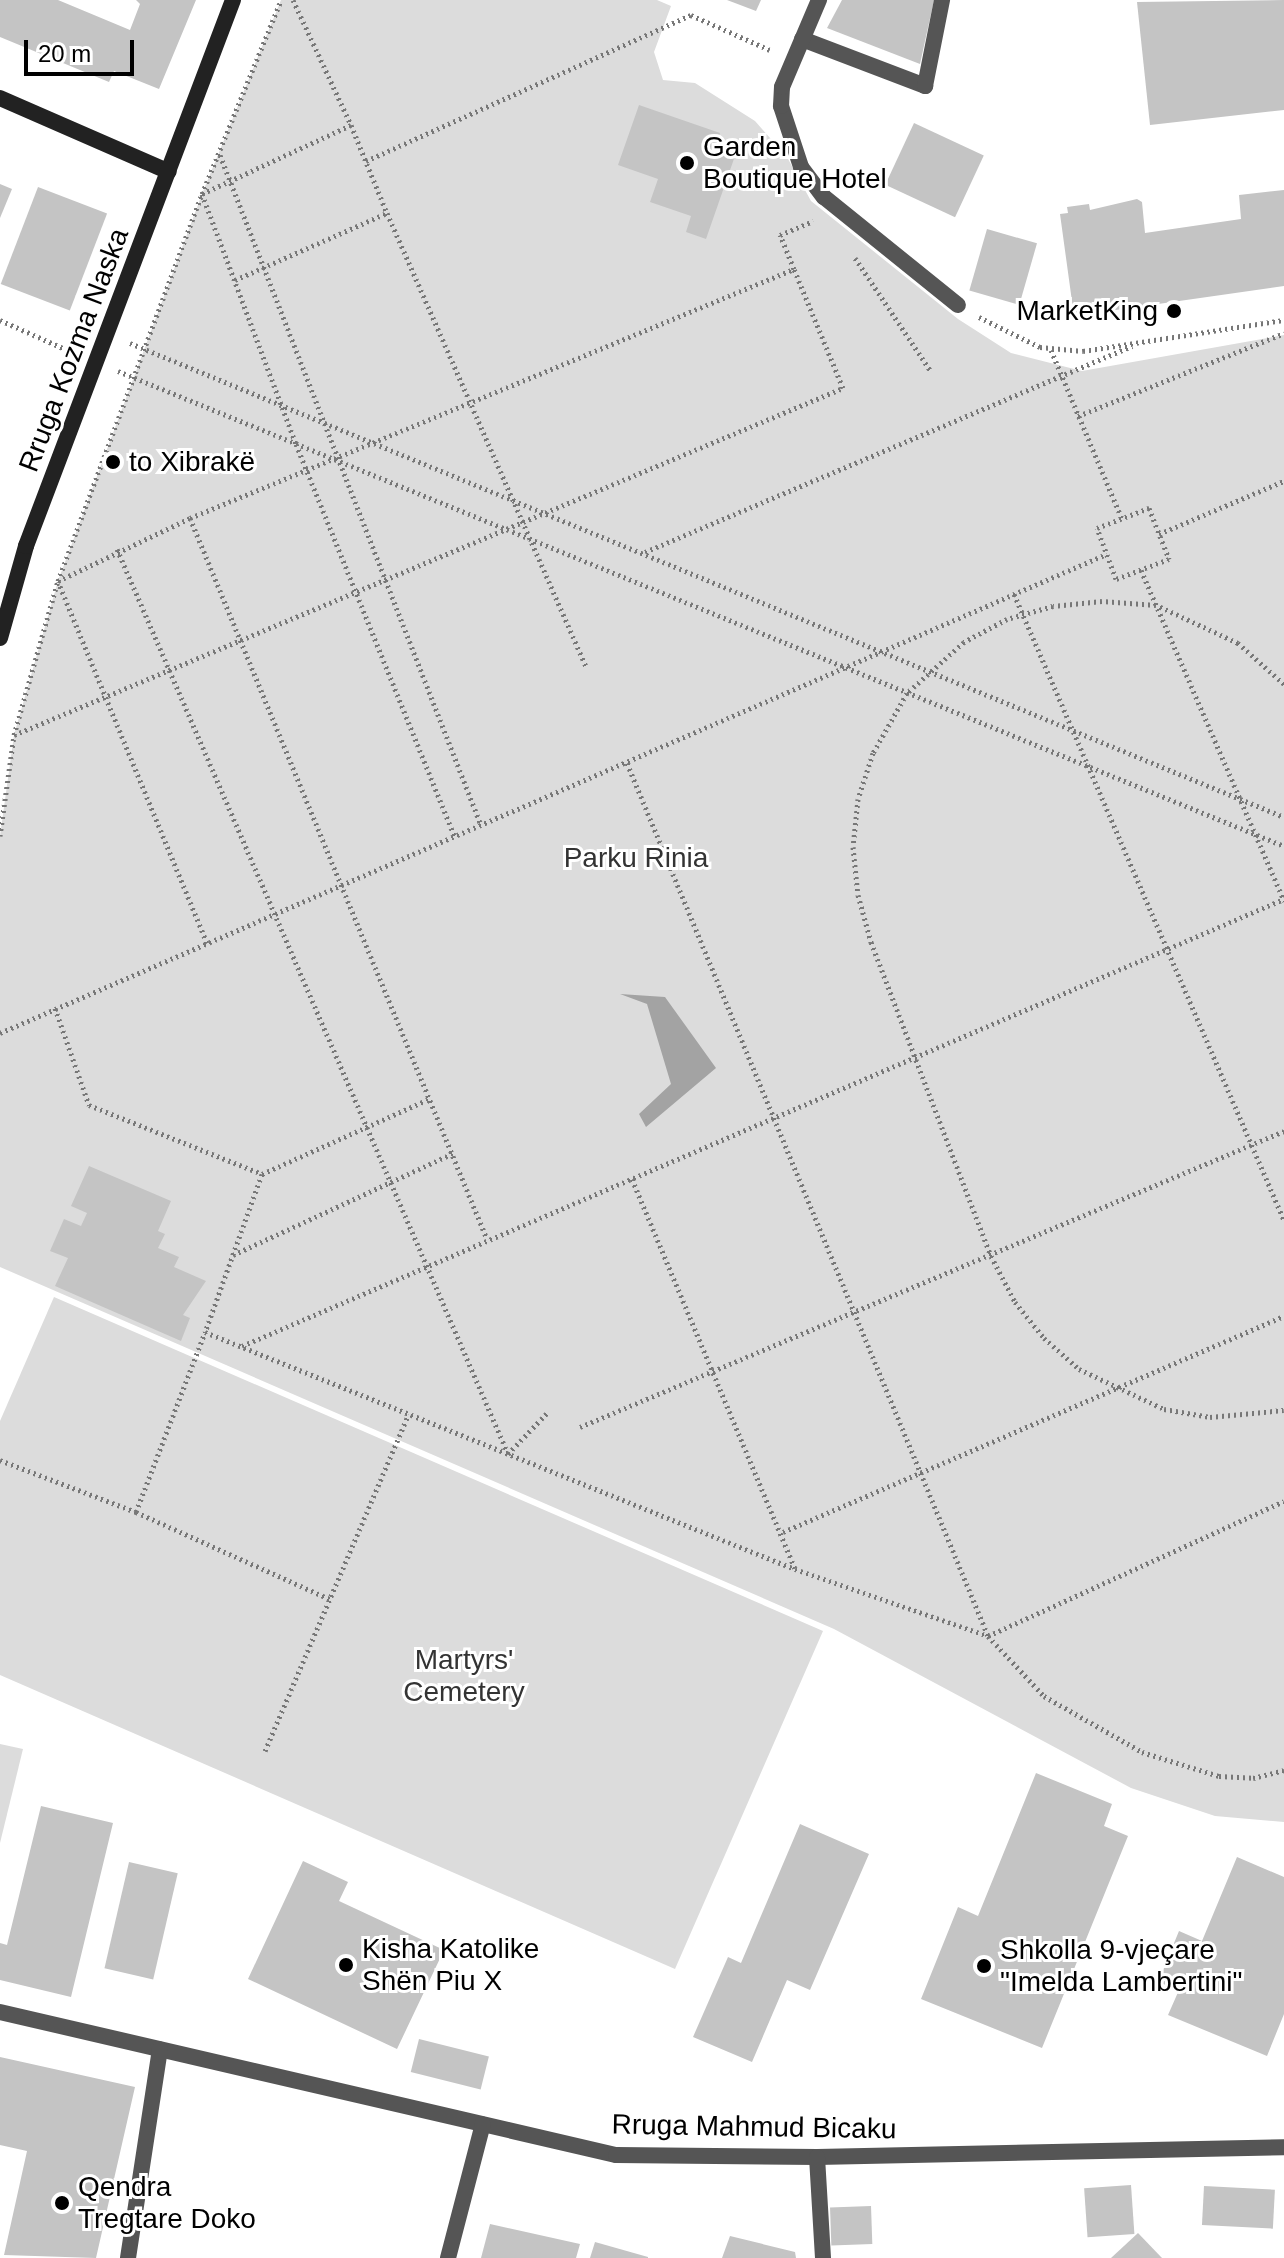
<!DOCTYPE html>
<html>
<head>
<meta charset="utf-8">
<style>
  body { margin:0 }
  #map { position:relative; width:1284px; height:2258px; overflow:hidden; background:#fff; font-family:Arial,sans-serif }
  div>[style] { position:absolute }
  .green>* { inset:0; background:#dcdcdc }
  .water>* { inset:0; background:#a3a3a3 }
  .building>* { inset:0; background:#c4c4c4; transform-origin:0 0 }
  .path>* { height:5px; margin-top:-2.5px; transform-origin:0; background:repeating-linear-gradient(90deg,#777 0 2px,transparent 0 6px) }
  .lane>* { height:16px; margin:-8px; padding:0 8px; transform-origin:8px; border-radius:8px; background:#555 }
  .street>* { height:16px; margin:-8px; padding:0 8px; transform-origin:8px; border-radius:8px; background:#555 }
  .secondary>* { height:16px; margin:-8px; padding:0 8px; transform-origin:8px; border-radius:8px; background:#222 }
  .dots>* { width:22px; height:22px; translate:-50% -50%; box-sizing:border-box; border:4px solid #fff; border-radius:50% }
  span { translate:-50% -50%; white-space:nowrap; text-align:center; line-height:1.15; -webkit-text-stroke:6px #fff; paint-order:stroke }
  .poi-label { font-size:28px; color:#000 }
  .left { translate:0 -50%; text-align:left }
  .right { translate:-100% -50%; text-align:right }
  .street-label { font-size:28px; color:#000 }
  .park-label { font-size:28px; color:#333 }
  .scale { position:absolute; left:24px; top:40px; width:110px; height:36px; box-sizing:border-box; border:4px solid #000; border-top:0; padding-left:10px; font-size:24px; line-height:28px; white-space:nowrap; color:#000; -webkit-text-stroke:6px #fff; paint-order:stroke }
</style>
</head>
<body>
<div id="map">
  <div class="green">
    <div style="clip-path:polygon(281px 0,657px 0,671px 6px,654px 52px,663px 80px,695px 83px,755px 121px,787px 157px,811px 201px,958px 319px,1011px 353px,1082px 371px,1284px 335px,1284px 1822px,1215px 1816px,1131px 1788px,834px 1629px,0 1267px,0 836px,14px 735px,58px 581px,202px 194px)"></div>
    <div style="clip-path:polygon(54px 1297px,823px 1631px,675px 1969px,0 1675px,0 1421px)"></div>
    <div style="clip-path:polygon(0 1744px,23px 1749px,0 1843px)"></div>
  </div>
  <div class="water">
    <div style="clip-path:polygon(620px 994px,665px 997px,716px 1068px,646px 1127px,639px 1114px,671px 1084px,647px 1004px)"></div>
  </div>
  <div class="building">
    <div style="clip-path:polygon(0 0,58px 0,130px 30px,140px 4px,136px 0,196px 0,159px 89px,114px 71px,109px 82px,0 37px)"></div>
    <div style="clip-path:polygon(727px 0,761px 0,756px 11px)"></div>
    <div style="clip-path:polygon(842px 0,934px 0,920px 64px,827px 28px)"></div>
    <div style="clip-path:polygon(1284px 0,1284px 110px,1150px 125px,1137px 2px)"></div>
    <div style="clip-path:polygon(639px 105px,720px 133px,716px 146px,736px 153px,706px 239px,686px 232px,691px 216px,650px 202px,658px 179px,618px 165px)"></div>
    <div style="left:914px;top:123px;width:77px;height:68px;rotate:25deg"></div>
    <div style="clip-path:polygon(0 184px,12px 189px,0 218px)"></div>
    <div style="left:38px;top:187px;width:74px;height:104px;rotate:21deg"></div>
    <div style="clip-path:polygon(1284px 190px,1284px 286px,1074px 316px,1060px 214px,1068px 213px,1067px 207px,1089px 204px,1090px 210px,1137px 199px,1142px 202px,1145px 233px,1241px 219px,1239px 195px)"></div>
    <div style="left:987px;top:229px;width:52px;height:64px;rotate:16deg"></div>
    <div style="clip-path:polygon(89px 1166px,171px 1201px,158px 1231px,165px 1234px,158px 1248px,179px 1257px,174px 1267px,206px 1281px,183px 1315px,190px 1318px,181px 1341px,55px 1286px,68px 1258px,50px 1251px,64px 1219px,81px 1226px,87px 1213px,71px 1206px)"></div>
    <div style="clip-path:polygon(1036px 1773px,1112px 1804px,1104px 1826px,1128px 1836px,1042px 2048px,921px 1999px,958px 1907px,978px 1916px)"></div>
    <div style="clip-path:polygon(41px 1806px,113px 1823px,71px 1997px,0 1980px,0 1943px,7px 1945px)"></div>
    <div style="clip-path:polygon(800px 1824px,869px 1854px,810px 1990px,787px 1980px,752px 2062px,693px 2037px,728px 1957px,741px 1963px)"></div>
    <div style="clip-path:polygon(1237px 1857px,1284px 1877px,1284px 2014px,1267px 2056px,1168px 2015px,1179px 1990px,1158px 1982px,1179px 1931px,1202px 1941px)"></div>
    <div style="clip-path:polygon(303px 1861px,348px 1882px,339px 1901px,444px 1950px,397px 2049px,248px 1979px)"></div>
    <div style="left:129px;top:1862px;width:50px;height:109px;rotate:13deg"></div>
    <div style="left:419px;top:2039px;width:72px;height:34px;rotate:14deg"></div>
    <div style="clip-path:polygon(0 2057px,135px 2087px,96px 2258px,4px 2255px,27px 2151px,0 2145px)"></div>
    <div style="left:1131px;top:2185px;width:49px;height:47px;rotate:86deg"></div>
    <div style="left:1204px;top:2186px;width:71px;height:39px;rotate:3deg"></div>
    <div style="left:871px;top:2206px;width:38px;height:41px;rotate:88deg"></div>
    <div style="clip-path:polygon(490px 2224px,580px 2244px,576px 2258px,481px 2258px)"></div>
    <div style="clip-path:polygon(1138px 2233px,1162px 2258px,1111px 2258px)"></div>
    <div style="clip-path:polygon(730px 2236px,795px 2252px,796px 2258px,722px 2258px)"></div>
    <div style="clip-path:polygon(595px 2242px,648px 2257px,648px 2258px,590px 2258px)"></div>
  </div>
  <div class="path">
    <div style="left:293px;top:0;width:138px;rotate:65.1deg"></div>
    <div style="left:351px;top:125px;width:164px;rotate:155.2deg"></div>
    <div style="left:202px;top:194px;width:267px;rotate:69.4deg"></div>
    <div style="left:296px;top:444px;width:424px;rotate:68deg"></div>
    <div style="left:351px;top:125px;width:95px;rotate:67.8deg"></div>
    <div style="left:220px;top:155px;width:719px;rotate:68.72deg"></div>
    <div style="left:366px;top:161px;width:356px;rotate:-24.2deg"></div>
    <div style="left:691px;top:15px;width:86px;rotate:23.9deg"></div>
    <div style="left:855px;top:258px;width:135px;rotate:56.2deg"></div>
    <div style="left:235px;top:280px;width:166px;rotate:-23.8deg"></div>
    <div style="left:387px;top:213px;width:496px;rotate:66.3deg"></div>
    <div style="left:979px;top:317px;width:68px;rotate:26.2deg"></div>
    <div style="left:1040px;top:347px;width:43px;rotate:5.3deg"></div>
    <div style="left:1083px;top:351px;width:203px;rotate:-8.8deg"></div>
    <div style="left:0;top:320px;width:79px;rotate:24deg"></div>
    <div style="left:130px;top:343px;width:1248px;rotate:22.33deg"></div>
    <div style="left:1051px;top:350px;width:183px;rotate:67.2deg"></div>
    <div style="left:118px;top:371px;width:1259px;rotate:22.16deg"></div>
    <div style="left:1078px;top:416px;width:222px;rotate:-21.9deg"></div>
    <div style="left:1149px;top:508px;width:55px;rotate:68.6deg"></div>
    <div style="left:1169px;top:559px;width:57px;rotate:159.3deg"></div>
    <div style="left:1116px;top:579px;width:54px;rotate:-110.4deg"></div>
    <div style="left:1097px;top:528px;width:56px;rotate:-21deg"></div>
    <div style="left:190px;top:518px;width:780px;rotate:67.61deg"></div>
    <div style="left:1159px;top:534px;width:136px;rotate:-23deg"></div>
    <div style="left:117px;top:549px;width:986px;rotate:66.63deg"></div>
    <div style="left:508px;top:1454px;width:58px;rotate:-46.4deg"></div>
    <div style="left:645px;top:552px;width:529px;rotate:-22.93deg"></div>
    <div style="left:1141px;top:570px;width:361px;rotate:66.6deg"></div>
    <div style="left:1014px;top:594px;width:682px;rotate:66.67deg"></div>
    <div style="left:1284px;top:684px;width:62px;rotate:-138.3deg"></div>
    <div style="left:1238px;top:643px;width:90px;rotate:-155.1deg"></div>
    <div style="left:1156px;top:605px;width:54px;rotate:-175.8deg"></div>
    <div style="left:1102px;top:601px;width:49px;rotate:174.2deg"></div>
    <div style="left:1053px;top:606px;width:48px;rotate:164.2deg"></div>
    <div style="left:1007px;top:619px;width:49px;rotate:151.9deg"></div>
    <div style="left:964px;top:642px;width:76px;rotate:138.2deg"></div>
    <div style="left:907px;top:693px;width:69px;rotate:119.5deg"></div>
    <div style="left:873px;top:753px;width:48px;rotate:108.1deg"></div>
    <div style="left:858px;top:799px;width:48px;rotate:95.9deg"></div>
    <div style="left:853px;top:847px;width:48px;rotate:84.1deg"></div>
    <div style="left:858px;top:895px;width:49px;rotate:74.5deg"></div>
    <div style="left:871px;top:942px;width:336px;rotate:69.1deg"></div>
    <div style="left:991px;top:1256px;width:52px;rotate:62.4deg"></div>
    <div style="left:1015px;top:1302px;width:46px;rotate:51.1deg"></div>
    <div style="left:1044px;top:1338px;width:47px;rotate:41.5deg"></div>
    <div style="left:1079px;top:1369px;width:94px;rotate:25.2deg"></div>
    <div style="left:1164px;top:1409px;width:47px;rotate:9.9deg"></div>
    <div style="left:1210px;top:1417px;width:74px;rotate:-5.4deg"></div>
    <div style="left:14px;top:735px;width:899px;rotate:-22.71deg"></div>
    <div style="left:843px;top:388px;width:129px;rotate:-112.4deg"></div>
    <div style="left:627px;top:763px;width:945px;rotate:67.53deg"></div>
    <div style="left:988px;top:1636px;width:82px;rotate:47deg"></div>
    <div style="left:1044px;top:1696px;width:113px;rotate:29.7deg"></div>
    <div style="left:1142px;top:1752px;width:81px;rotate:17.3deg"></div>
    <div style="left:1219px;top:1776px;width:34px;rotate:3deg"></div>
    <div style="left:1253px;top:1778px;width:32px;rotate:-14deg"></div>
    <div style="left:0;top:836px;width:102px;rotate:-82.1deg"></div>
    <div style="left:14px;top:735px;width:160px;rotate:-74.1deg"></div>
    <div style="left:58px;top:581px;width:413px;rotate:-69.6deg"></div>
    <div style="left:202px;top:194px;width:209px;rotate:-67.8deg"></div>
    <div style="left:207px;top:943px;width:391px;rotate:-112.4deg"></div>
    <div style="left:58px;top:581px;width:146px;rotate:-25.5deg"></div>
    <div style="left:190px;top:518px;width:653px;rotate:-22.4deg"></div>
    <div style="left:794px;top:269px;width:37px;rotate:-112deg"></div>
    <div style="left:780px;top:235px;width:36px;rotate:-23deg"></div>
    <div style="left:55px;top:1008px;width:103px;rotate:70.7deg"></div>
    <div style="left:89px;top:1105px;width:186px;rotate:21.7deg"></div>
    <div style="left:262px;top:1174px;width:185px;rotate:-24.2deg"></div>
    <div style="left:0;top:1033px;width:1206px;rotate:-23.4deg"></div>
    <div style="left:262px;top:1174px;width:168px;rotate:109.8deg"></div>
    <div style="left:205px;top:1332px;width:636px;rotate:21.89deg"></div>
    <div style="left:795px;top:1569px;width:204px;rotate:19.1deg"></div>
    <div style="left:988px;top:1636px;width:325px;rotate:-24.5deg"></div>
    <div style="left:632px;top:1179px;width:422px;rotate:67.3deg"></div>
    <div style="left:233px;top:1255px;width:243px;rotate:-24.8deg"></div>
    <div style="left:242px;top:1346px;width:1134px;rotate:-23.22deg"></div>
    <div style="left:580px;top:1427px;width:764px;rotate:-22.8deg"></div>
    <div style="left:0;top:1460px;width:146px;rotate:20.9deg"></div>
    <div style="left:136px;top:1512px;width:213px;rotate:24.2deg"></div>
    <div style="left:136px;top:1512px;width:193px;rotate:-69deg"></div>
    <div style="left:783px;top:1532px;width:546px;rotate:-23.32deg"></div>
    <div style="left:265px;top:1751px;width:366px;rotate:-66.9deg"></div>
  </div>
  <div class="lane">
    <div style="left:802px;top:39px;width:132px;rotate:20.9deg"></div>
    <div style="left:925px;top:86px;width:88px;rotate:-78.8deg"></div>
    <div style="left:781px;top:106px;width:64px;rotate:71.8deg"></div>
    <div style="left:801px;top:167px;width:38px;rotate:53deg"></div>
    <div style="left:824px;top:197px;width:172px;rotate:38.9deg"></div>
  </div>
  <div class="street">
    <div style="left:781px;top:106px;width:19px;rotate:-87deg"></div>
    <div style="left:782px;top:87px;width:95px;rotate:-67deg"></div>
    <div style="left:0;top:2012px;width:632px;rotate:13.07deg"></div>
    <div style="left:616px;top:2155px;width:201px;rotate:0.6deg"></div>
    <div style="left:817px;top:2157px;width:467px;rotate:-1.2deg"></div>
    <div style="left:817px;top:2157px;width:101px;rotate:86.6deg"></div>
    <div style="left:128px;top:2258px;width:211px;rotate:-81.3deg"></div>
    <div style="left:448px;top:2258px;width:138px;rotate:-75.4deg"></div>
  </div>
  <div class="secondary">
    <div style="left:0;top:98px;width:184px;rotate:23.6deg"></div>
    <div style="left:0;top:638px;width:96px;rotate:-74.2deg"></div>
    <div style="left:26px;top:546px;width:584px;rotate:-69.24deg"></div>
  </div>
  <div class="dots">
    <div style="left:687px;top:163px;background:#000"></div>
    <div style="left:1174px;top:311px;background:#000"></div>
    <div style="left:113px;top:462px;background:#000"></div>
    <div style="left:346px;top:1965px;background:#000"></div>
    <div style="left:984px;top:1966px;background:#000"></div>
    <div style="left:62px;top:2203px;background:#000"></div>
  </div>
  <div class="poi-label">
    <span class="left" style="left:703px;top:163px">Garden<br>Boutique Hotel</span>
    <span class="right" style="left:1158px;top:311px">MarketKing</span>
    <span class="left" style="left:129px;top:462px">to Xibrakë</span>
    <span class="left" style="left:362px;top:1965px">Kisha Katolike<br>Shën Piu X</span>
    <span class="left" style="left:1000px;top:1966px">Shkolla 9-vjeçare<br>"Imelda Lambertini"</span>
    <span class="left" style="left:78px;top:2203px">Qendra<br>Tregtare Doko</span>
  </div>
  <div class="street-label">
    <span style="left:74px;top:350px;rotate:-69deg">Rruga Kozma Naska</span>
    <span style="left:754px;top:2127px;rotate:1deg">Rruga Mahmud Bicaku</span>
  </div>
  <div class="park-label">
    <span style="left:636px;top:858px">Parku Rinia</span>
    <span style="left:464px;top:1676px">Martyrs'<br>Cemetery</span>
  </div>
  <div class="scale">20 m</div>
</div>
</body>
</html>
